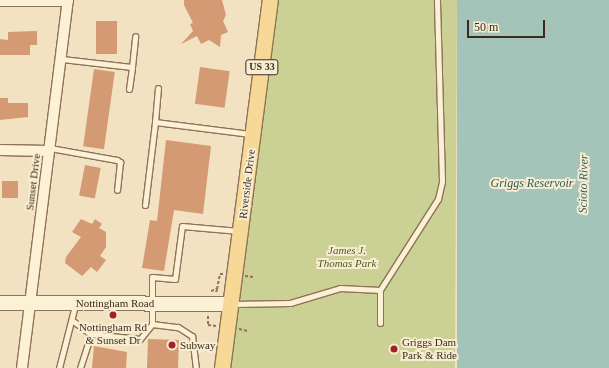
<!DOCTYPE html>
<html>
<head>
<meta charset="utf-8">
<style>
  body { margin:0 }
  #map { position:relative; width:609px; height:368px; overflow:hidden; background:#f2e2c1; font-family:Georgia,serif }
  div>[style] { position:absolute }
  .green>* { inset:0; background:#cbd194 }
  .water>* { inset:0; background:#a4c4ba; transform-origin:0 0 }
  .building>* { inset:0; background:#d39a74; transform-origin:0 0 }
  .path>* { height:2px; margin-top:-1px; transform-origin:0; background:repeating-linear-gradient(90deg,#8d7357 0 3px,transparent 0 5px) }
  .roads { filter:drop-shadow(1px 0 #8d7357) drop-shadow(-1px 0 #8d7357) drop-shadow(0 1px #8d7357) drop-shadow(0 -1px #8d7357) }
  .lane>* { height:5px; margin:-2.5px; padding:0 2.5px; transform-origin:2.5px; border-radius:2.5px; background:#fcf0d5 }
  .street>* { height:10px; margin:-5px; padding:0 5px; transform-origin:5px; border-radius:5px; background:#fcf0d5 }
  .secondary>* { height:14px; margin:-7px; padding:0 7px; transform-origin:7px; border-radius:7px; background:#fcf0d5 }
  .primary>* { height:15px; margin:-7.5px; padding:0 7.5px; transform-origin:7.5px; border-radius:7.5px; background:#f8d896 }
  .dots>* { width:11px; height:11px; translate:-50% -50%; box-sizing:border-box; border:2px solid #f8edd2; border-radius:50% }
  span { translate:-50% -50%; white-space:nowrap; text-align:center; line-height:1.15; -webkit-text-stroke:4px #f8edd2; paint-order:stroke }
  .shield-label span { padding:1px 3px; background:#f8edd2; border:1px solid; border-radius:3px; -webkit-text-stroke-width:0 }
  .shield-label { font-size:10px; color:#3c2b1d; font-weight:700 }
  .street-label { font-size:11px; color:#3c2b1d }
  .park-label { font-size:11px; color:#4c5a21; font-style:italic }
  .poi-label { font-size:11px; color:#3c2b1d }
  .left { translate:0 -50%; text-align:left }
  .water-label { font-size:12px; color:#2a5d59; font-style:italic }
  .scale { position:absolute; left:467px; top:20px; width:78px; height:18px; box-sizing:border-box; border:2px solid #3c2b1d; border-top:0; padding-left:5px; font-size:12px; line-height:14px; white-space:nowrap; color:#3c2b1d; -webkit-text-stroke:3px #f8edd2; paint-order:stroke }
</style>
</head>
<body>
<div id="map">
  <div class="green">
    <div style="clip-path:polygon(270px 0,457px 0,455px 368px,222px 368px)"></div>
  </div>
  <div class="water">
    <div style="left:457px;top:0;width:152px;height:368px"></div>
  </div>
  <div class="building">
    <div style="clip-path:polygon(184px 0,222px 0,226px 15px,223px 21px,228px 32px,221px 35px,220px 47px,209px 40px,201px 44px,197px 36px,181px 44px,193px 31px,190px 24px,193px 23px,184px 5px)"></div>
    <div style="left:96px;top:21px;width:21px;height:33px"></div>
    <div style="clip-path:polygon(37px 31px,37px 45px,30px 45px,30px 55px,0 55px,0 39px,8px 40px,8px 32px)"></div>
    <div style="left:200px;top:67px;width:30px;height:37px;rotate:8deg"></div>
    <div style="left:94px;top:69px;width:21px;height:78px;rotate:8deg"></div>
    <div style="clip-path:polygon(0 98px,8px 98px,8px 103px,28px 103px,28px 117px,0 120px)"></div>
    <div style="clip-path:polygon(166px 140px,211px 146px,203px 214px,174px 210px,164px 271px,142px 268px,150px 220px,157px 221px)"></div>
    <div style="left:85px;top:165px;width:16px;height:31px;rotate:11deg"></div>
    <div style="left:2px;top:181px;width:16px;height:17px"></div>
    <div style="clip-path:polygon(81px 219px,92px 224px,95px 219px,102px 224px,99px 228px,106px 232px,106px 247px,100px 256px,106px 260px,97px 272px,91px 267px,82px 276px,65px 263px,66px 257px,81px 237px,72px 232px)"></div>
    <div style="left:148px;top:339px;width:31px;height:29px;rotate:2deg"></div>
    <div style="clip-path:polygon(94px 346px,127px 352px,126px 368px,92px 368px)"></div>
  </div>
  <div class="path">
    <div style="left:245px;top:276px;width:8px;rotate:7deg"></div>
    <div style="left:217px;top:289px;width:15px;rotate:-79deg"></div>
    <div style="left:220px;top:274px;width:3px"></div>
    <div style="left:211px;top:291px;width:6px;rotate:-18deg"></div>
    <div style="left:217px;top:289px;width:4px;rotate:104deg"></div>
    <div style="left:208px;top:316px;width:9px;rotate:90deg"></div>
    <div style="left:208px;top:325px;width:8px;rotate:7deg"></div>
    <div style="left:239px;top:329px;width:9px;rotate:13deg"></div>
  </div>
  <div class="roads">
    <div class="lane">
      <div style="left:62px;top:59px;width:70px;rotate:6.5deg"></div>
      <div style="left:132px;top:67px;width:31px;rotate:-84deg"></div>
      <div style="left:129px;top:89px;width:22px;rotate:-82deg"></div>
      <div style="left:155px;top:122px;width:34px;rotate:-85deg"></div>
      <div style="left:50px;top:148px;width:68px;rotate:10.2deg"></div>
      <div style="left:117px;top:160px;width:4px;rotate:34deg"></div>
      <div style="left:120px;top:162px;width:28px;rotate:96deg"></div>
      <div style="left:145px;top:205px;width:84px;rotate:-83.1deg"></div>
      <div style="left:155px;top:122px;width:96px;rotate:7.2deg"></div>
      <div style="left:232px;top:304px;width:58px;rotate:-1deg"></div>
      <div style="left:290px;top:303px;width:52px;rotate:-16.7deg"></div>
      <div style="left:340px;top:288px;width:40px;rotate:2.9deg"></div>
      <div style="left:73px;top:321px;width:22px;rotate:36deg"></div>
      <div style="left:380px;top:323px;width:33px;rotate:-90deg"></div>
      <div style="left:380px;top:290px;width:108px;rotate:-57.5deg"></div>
      <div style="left:438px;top:199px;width:18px;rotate:-77deg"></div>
      <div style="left:442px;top:181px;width:181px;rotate:-91.6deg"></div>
      <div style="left:152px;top:324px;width:47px;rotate:-90deg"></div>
      <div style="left:152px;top:277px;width:23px;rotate:5deg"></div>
      <div style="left:175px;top:279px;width:53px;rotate:-82.5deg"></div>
      <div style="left:182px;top:226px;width:57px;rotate:5deg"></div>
      <div style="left:59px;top:368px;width:65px;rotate:-75.7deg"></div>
      <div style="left:80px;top:368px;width:36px;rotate:-72deg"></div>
      <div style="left:91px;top:334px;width:49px;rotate:5.8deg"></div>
      <div style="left:140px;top:339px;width:19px;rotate:-51deg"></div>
      <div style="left:152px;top:324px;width:26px;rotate:7deg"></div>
      <div style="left:178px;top:327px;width:17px;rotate:33deg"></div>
      <div style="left:192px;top:336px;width:32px;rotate:83deg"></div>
    </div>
    <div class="street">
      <div style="left:0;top:1px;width:68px"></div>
      <div style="left:0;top:150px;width:49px;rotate:1.2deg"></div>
      <div style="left:22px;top:368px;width:371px;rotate:-82.9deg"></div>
    </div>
    <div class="secondary">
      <div style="left:0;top:303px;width:231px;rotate:0.2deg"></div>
    </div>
    <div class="primary">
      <div style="left:222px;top:368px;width:371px;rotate:-82.6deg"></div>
    </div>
  </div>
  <div class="dots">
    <div style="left:113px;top:315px;background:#a12225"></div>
    <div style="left:172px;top:345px;background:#a12225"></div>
    <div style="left:394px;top:349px;background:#a12225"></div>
  </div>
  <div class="shield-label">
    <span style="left:262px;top:67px">US 33</span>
  </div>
  <div class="street-label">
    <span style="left:33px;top:182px;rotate:-83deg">Sunset Drive</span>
    <span style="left:247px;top:184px;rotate:-83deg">Riverside Drive</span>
    <span style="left:115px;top:303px">Nottingham Road</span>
  </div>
  <div class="park-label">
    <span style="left:347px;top:257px">James J.<br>Thomas Park</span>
  </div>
  <div class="poi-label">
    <span style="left:113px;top:334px">Nottingham Rd<br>&amp; Sunset Dr</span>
    <span class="left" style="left:402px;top:349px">Griggs Dam<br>Park &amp; Ride</span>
    <span class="left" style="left:180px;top:345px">Subway</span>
  </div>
  <div class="water-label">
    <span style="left:532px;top:184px">Griggs Reservoir</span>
    <span style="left:584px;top:184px;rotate:-89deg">Scioto River</span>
  </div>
  <div class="scale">50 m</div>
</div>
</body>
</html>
